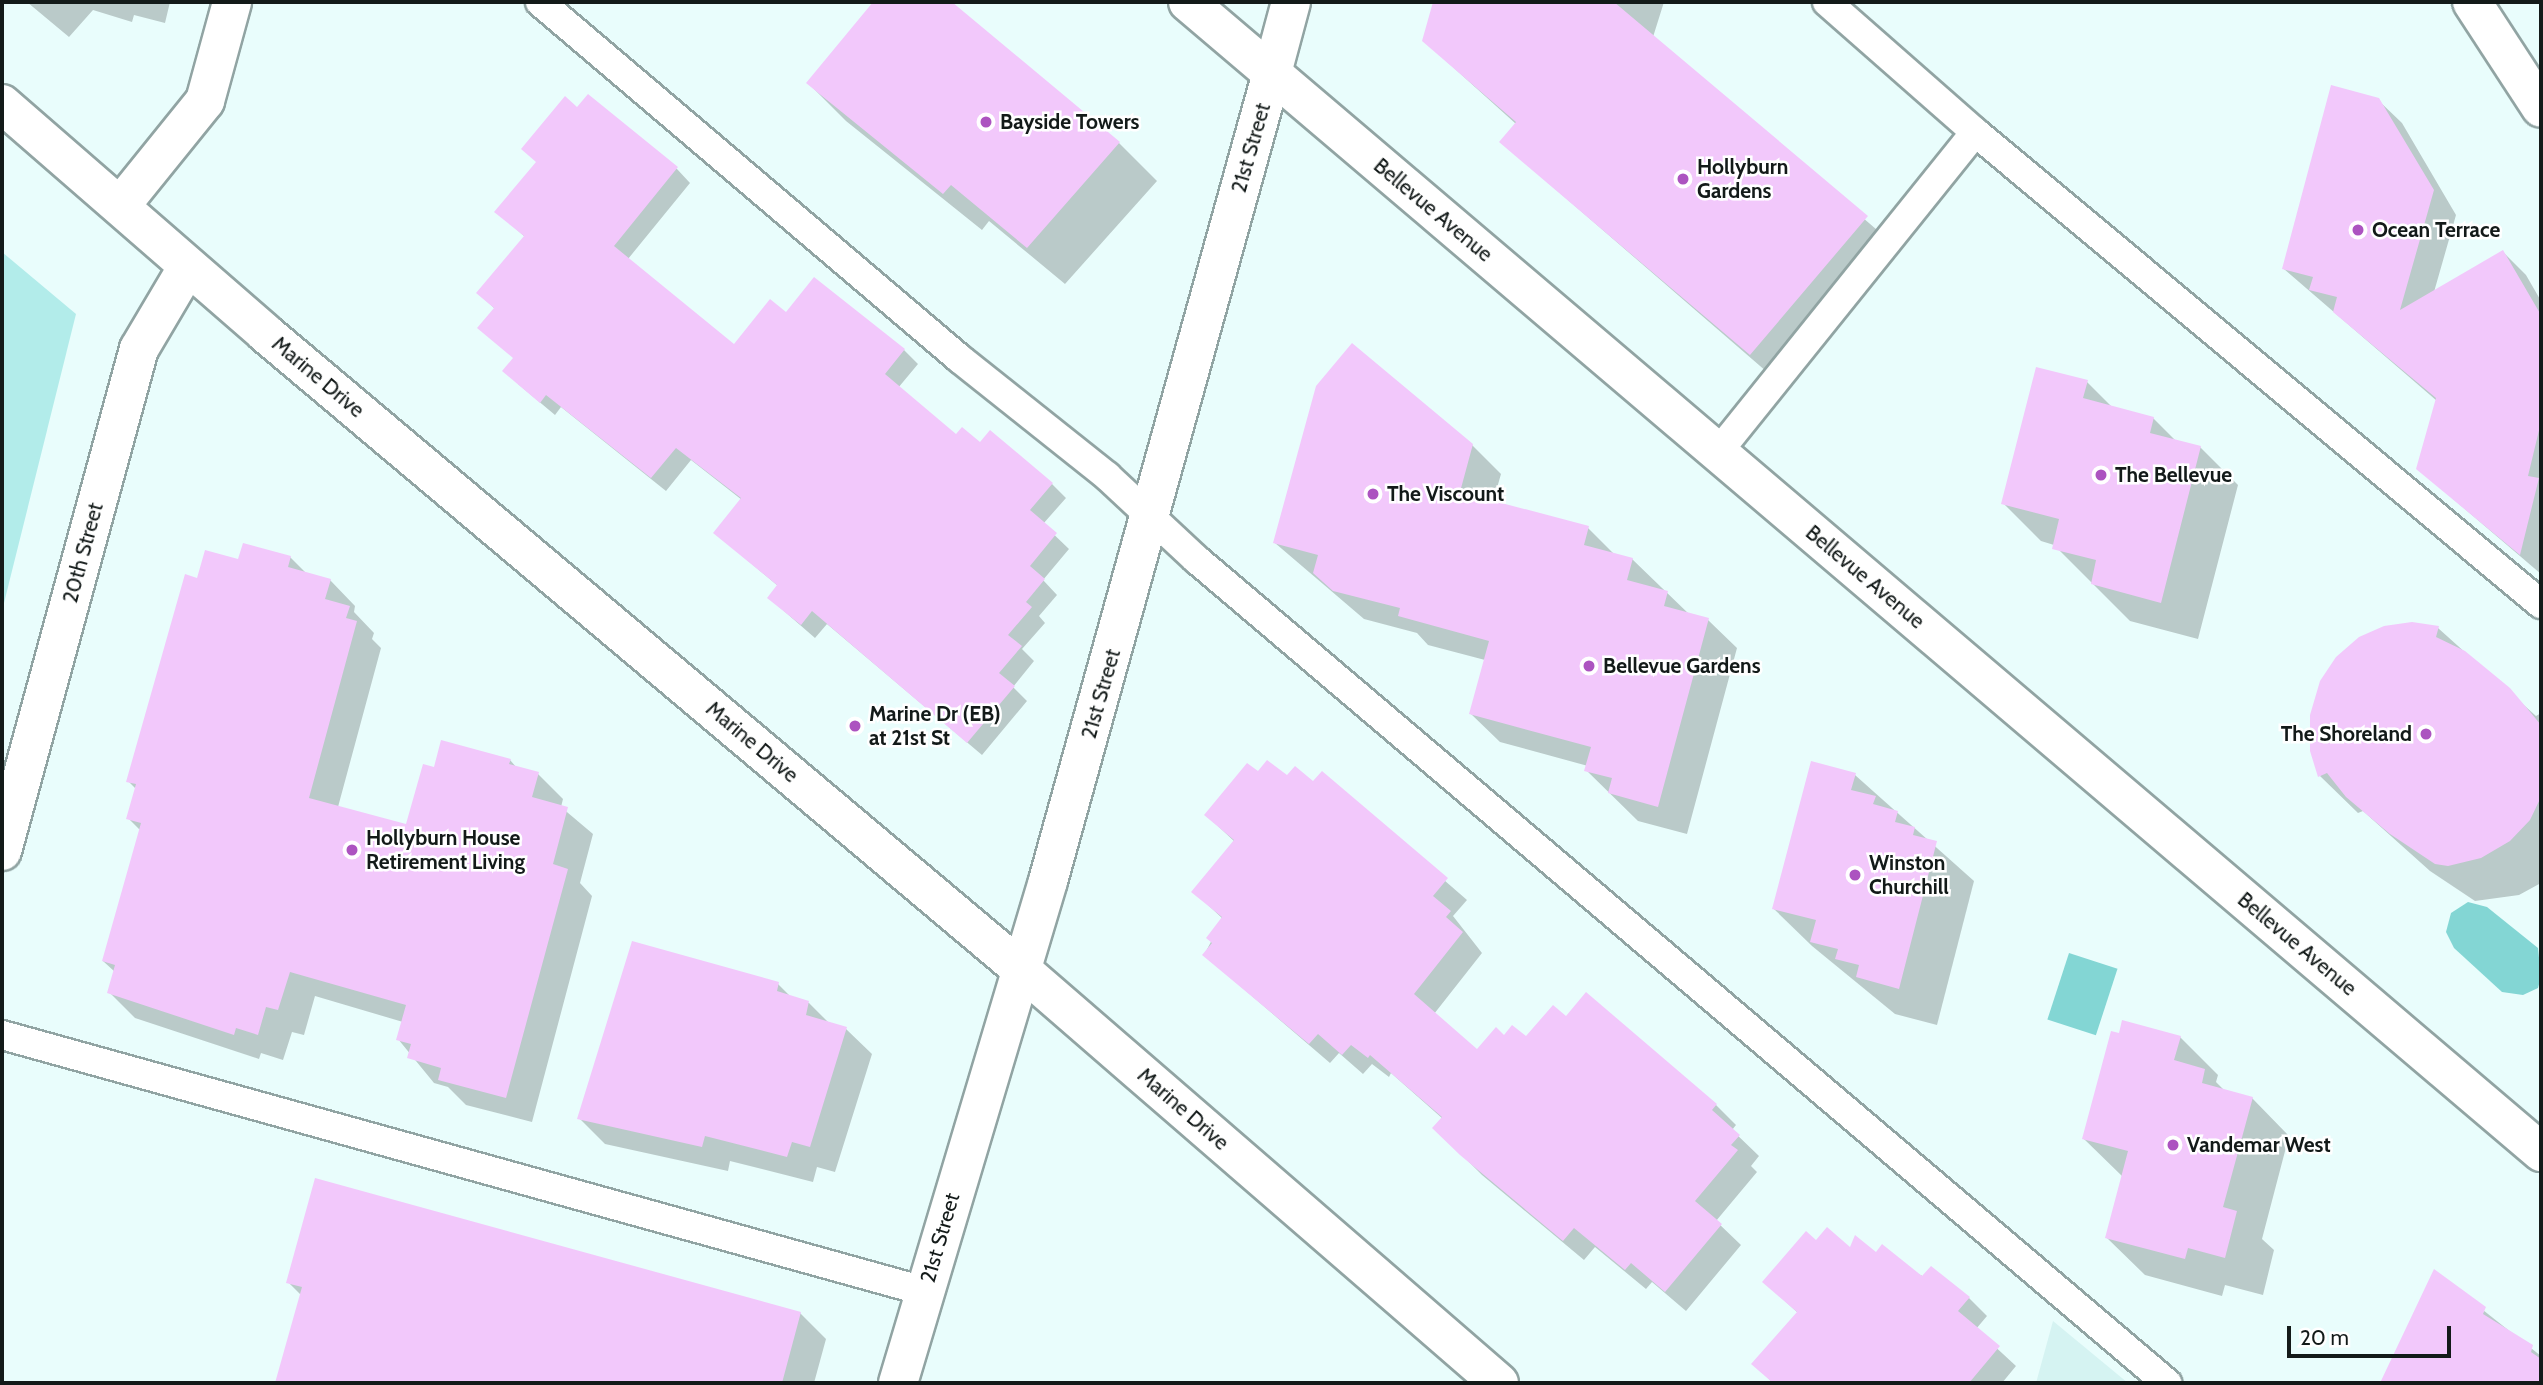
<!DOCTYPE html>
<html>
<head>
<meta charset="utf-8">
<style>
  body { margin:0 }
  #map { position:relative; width:2543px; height:1385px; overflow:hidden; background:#e9fdfc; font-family:Cabin,sans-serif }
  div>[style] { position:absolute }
  .built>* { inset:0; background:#d5f3f2 }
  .green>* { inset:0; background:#b2ecea }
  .water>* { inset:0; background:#83d6d4; transform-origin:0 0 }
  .shadow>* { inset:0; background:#0003 }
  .building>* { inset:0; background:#f2c8fb }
  .roads { filter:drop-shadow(2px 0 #91a4a3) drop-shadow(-2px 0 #91a4a3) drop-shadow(0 2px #91a4a3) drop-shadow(0 -2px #91a4a3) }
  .lane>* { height:28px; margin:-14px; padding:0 14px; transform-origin:14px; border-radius:14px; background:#fff }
  .street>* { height:38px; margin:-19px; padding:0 19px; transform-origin:19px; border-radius:19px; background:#fff }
  .secondary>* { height:38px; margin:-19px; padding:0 19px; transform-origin:19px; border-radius:19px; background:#fff }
  .dots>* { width:19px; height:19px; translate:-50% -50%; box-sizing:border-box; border:4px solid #fff; border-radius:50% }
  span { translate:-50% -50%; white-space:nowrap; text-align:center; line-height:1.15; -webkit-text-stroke:5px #fff; paint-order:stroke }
  .poi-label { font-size:21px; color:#131a19; font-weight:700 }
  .left { translate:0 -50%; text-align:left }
  .right { translate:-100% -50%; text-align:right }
  .street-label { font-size:21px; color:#131a19 }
  .frame { position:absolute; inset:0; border:4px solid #131a19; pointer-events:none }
  .scale { position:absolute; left:2287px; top:1326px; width:164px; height:32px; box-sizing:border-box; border:4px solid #131a19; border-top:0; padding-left:9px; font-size:21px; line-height:24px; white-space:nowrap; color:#131a19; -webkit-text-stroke:5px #fff; paint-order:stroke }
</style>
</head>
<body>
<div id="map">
  <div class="built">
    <div style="clip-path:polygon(2053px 1321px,2128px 1383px,2036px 1383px)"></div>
  </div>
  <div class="green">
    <div style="clip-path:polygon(2px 252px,76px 314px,2px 611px)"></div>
  </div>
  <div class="water">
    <div style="clip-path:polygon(2468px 902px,2487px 907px,2538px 948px,2541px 977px,2538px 988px,2523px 995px,2502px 992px,2454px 948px,2446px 932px,2451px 913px)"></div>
    <div style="left:2069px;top:953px;width:51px;height:70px;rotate:18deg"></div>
  </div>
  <div class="shadow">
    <div style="clip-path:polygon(27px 2px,170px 2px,165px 23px,134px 15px,132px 22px,93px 10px,69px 37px)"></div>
    <div style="clip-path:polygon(875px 2px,949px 2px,1119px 143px,1157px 181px,1065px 284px,989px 221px,982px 230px,846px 121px,808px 83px)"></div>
    <div style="clip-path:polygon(1435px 2px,1664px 2px,1653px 37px,1898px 248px,1782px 385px,1501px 142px,1516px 124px,1424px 41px)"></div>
    <div style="clip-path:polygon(2378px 100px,2402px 123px,2456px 215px,2434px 292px,2503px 252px,2526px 275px,2541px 301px,2541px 574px,2418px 469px,2437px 401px,2284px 269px)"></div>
    <div style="clip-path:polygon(578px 110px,677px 169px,690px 183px,628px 259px,734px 347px,787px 315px,904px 350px,918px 364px,898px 388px,956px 437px,980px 444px,1052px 484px,1066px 498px,1043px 524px,1069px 549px,1043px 580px,1057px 595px,1039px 616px,1045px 623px,1022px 649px,1034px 661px,1013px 687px,1027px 701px,982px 755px,827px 624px,815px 638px,769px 598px,778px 586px,715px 533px,742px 500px,691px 460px,666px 491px,561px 407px,555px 415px,518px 384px,515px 359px,495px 309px,478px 293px,525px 237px,497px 212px)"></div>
    <div style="clip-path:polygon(2087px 382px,2113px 408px,2153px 418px,2176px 441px,2200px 447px,2238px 485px,2198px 639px,2130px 621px,2054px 545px,2041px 541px,2003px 503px)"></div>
    <div style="clip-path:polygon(1472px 445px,1501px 474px,1493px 502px,1588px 528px,1615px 555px,1632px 559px,1690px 615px,1708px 620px,1737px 648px,1687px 834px,1638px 821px,1586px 770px,1588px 766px,1500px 742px,1471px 714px,1485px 660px,1428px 645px,1417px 633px,1364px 619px,1275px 543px)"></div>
    <div style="clip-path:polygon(290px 557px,307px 574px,330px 580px,355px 606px,354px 612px,374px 633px,372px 639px,381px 648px,338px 807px,408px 826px,435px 769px,510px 760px,517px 768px,538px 774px,563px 799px,561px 807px,593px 834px,580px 883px,592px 896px,532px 1122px,466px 1105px,448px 1087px,434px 1083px,398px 1039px,403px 1022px,315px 996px,304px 1035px,292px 1032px,283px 1060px,261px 1053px,259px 1059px,135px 1018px,109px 992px,115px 972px,103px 961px,140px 830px,128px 818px,136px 789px,128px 781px,198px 580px,240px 561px)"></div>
    <div style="clip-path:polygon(2438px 628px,2536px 716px,2541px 713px,2541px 883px,2519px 895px,2475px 901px,2430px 871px,2363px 811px,2358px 813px,2320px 776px)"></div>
    <div style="clip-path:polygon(1258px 774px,1313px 784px,1322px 774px,1467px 900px,1453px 916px,1482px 953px,1434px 1014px,1477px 1052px,1504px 1038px,1526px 1039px,1566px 1018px,1716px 1105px,1736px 1125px,1732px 1130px,1759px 1156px,1751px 1166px,1757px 1172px,1716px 1221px,1741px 1245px,1686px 1311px,1652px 1282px,1646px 1289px,1595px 1247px,1584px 1260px,1482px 1175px,1435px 1128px,1443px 1119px,1391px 1073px,1389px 1077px,1372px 1064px,1363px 1074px,1339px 1053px,1330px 1063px,1204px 955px,1223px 919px,1194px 892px,1235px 842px,1206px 815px)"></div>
    <div style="clip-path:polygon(1855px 775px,1974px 881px,1937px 1025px,1895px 1014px,1812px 946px,1774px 909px)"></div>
    <div style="clip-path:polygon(778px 984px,792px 998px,809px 1003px,830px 1024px,846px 1029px,872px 1054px,835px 1172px,817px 1167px,813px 1182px,730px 1161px,728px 1171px,605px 1144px,579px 1118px)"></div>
    <div style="clip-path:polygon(2180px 1037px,2218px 1075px,2216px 1082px,2225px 1091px,2252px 1098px,2289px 1136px,2262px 1239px,2274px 1250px,2263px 1295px,2225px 1285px,2222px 1296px,2145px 1275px,2107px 1238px,2123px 1177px,2084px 1139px)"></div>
    <div style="clip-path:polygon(1816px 1243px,1876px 1254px,1969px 1298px,1987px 1316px,1976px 1329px,2016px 1366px,2002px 1383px,1773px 1383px,1754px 1364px,1798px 1313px,1764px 1282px)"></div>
    <div style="clip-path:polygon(2435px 1272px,2541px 1356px,2541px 1383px,2382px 1383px)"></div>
    <div style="clip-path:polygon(288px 1282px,800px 1313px,826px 1339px,814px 1383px,277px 1383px,302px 1296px)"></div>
  </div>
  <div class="building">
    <div style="clip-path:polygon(873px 2px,952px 2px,1120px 142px,1027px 248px,951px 185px,943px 194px,806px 83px)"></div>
    <div style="clip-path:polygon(1433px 2px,1614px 2px,1868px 216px,1750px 355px,1499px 142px,1516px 122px,1422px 41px)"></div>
    <div style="clip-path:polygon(2331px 85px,2379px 98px,2434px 190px,2400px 310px,2503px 250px,2541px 315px,2541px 422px,2528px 476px,2539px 478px,2520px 555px,2416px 469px,2436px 398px,2333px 312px,2337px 297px,2309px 290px,2313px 277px,2282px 269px)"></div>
    <div style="clip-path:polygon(588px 94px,678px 167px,614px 246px,734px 344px,770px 299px,786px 312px,814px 277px,905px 349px,885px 374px,956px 434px,962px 427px,980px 442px,990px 430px,1053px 483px,1030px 510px,1057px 533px,1030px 566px,1045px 579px,1026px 602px,1032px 607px,1008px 635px,1022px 646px,999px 673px,1015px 686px,967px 743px,812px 611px,801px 625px,767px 598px,777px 585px,713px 533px,741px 498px,676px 448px,651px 478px,546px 395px,540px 403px,502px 371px,513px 358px,477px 328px,494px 308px,476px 293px,524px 236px,494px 212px,536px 162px,521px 149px,565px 96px,577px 107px)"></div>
    <div style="clip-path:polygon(1352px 343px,1473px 444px,1460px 492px,1589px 526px,1584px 545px,1633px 558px,1627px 580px,1668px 591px,1664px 606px,1709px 618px,1658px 807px,1608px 793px,1612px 778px,1584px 771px,1591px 747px,1469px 714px,1489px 641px,1398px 616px,1400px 608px,1333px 591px,1313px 573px,1318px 555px,1273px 543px,1316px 386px)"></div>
    <div style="clip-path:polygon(2036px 367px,2088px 380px,2083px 398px,2154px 417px,2150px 433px,2201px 446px,2161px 603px,2091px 584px,2096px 560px,2052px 549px,2059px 519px,2001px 504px)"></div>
    <div style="clip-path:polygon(243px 543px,291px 556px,288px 567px,331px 579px,325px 599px,350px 606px,346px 618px,357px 621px,309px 798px,406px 824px,423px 764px,434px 767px,441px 740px,511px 759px,509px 764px,539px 772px,532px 797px,568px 807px,553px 864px,568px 869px,506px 1098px,438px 1080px,441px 1068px,407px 1058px,411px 1044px,396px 1040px,406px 1005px,290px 972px,278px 1010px,266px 1007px,258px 1035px,236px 1028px,234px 1035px,107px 993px,115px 965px,102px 961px,141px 823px,126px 819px,136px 784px,126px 782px,185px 574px,197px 578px,205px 550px,238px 559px)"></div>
    <div style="clip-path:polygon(2412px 622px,2439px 626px,2436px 637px,2465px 651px,2510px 688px,2541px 725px,2541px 797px,2530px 820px,2510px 841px,2481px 858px,2448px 866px,2435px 864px,2390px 834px,2346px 797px,2327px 773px,2318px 777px,2310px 751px,2310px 715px,2320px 681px,2336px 657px,2359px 637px,2384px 626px)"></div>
    <div style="clip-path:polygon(1267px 760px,1287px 775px,1295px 766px,1313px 781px,1322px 771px,1448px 878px,1433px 896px,1451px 911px,1446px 917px,1463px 932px,1414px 994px,1477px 1049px,1496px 1027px,1504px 1035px,1512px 1025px,1526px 1036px,1553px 1005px,1566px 1016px,1586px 992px,1717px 1104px,1712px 1110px,1740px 1135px,1731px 1145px,1738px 1150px,1695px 1201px,1722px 1224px,1665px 1292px,1631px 1263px,1625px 1270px,1574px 1228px,1563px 1241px,1460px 1155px,1432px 1128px,1442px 1117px,1370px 1055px,1368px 1058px,1351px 1045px,1342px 1055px,1318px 1034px,1309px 1044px,1202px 955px,1212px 943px,1206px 938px,1222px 917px,1191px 892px,1234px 840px,1204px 815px,1247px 763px,1258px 771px)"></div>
    <div style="clip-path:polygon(1811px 761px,1856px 773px,1851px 790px,1876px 796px,1873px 804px,1898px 811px,1895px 822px,1915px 827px,1913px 835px,1937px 841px,1899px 989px,1856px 977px,1859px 965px,1835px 959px,1838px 949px,1810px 942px,1816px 920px,1772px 909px)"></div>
    <div style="clip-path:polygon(632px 941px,779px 982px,777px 991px,809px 1001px,806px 1015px,847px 1027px,810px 1147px,792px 1142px,787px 1157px,705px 1136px,702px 1147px,577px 1119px)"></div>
    <div style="clip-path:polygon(2122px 1020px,2181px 1036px,2174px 1060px,2205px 1069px,2202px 1083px,2253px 1097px,2223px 1207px,2237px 1211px,2225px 1258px,2188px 1248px,2185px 1259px,2105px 1238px,2128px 1151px,2082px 1139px,2111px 1031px,2119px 1033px)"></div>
    <div style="clip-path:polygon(315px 1178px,801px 1312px,782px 1383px,275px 1383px,302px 1287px,286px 1283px)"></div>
    <div style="clip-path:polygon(1827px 1227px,1850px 1247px,1855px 1235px,1876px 1252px,1882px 1244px,1922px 1276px,1931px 1266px,1970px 1297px,1958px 1311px,2000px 1346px,1969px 1383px,1773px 1383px,1751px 1364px,1797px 1312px,1762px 1282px,1806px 1231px,1816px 1240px)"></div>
    <div style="clip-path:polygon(2434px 1269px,2486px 1307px,2483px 1314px,2533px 1345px,2531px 1352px,2541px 1359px,2541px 1383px,2380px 1383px)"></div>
  </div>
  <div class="roads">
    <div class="lane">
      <div style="left:540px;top:2px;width:551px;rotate:40.36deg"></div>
      <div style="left:960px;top:359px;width:188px;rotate:38.5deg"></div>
      <div style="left:1107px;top:476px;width:122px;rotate:43deg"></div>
      <div style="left:1196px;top:559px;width:1274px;rotate:40.32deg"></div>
      <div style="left:1827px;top:2px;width:197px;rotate:41.3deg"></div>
      <div style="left:1975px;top:132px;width:737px;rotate:39.83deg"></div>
      <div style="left:1718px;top:452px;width:410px;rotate:-51.2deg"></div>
      <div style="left:2px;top:1035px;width:957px;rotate:15.52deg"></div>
    </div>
    <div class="street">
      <div style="left:2472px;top:2px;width:126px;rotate:56.9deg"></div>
      <div style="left:1272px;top:73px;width:73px;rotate:-75deg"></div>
      <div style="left:121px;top:205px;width:134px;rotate:-51.1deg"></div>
      <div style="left:205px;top:101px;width:103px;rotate:-74.7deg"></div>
      <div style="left:2px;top:851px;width:520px;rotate:-74.74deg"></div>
      <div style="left:139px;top:349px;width:96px;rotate:-59.4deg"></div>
    </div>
    <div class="secondary">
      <div style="left:1188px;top:2px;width:1776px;rotate:40.36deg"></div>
      <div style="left:2px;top:104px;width:349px;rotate:41deg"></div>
      <div style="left:265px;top:333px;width:989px;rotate:40.08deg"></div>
      <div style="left:1022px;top:970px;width:631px;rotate:40.89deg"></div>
      <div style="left:898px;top:1383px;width:524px;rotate:-73.36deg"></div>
      <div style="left:1048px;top:881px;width:838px;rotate:-74.51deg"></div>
    </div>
  </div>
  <div class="dots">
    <div style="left:986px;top:122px;background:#ac53c0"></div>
    <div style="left:1683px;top:179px;background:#ac53c0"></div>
    <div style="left:2358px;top:230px;background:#ac53c0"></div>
    <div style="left:2101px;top:475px;background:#ac53c0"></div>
    <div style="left:1373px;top:494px;background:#ac53c0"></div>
    <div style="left:1589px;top:666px;background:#ac53c0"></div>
    <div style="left:855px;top:726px;background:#ac53c0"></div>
    <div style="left:2426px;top:734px;background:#ac53c0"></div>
    <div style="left:352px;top:850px;background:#ac53c0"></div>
    <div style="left:1855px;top:875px;background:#ac53c0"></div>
    <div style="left:2173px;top:1145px;background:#ac53c0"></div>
  </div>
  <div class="poi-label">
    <span class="left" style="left:1000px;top:122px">Bayside Towers</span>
    <span class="left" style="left:1697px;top:179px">Hollyburn<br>Gardens</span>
    <span class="left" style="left:2372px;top:230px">Ocean Terrace</span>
    <span class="left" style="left:2115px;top:475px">The Bellevue</span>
    <span class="left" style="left:1387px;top:494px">The Viscount</span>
    <span class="left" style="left:1603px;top:666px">Bellevue Gardens</span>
    <span class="left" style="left:869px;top:726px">Marine Dr (EB)<br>at 21st St</span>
    <span class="right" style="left:2412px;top:734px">The Shoreland</span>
    <span class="left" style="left:366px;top:850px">Hollyburn House<br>Retirement Living</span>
    <span class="left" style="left:1869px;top:875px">Winston<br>Churchill</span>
    <span class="left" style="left:2187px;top:1145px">Vandemar West</span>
  </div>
  <div class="street-label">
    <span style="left:1251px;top:148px;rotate:-74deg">21st Street</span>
    <span style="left:1433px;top:210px;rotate:40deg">Bellevue Avenue</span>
    <span style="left:318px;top:377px;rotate:40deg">Marine Drive</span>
    <span style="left:83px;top:553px;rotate:-75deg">20th Street</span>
    <span style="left:1865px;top:577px;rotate:40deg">Bellevue Avenue</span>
    <span style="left:1101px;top:694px;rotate:-74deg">21st Street</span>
    <span style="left:752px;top:742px;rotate:40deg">Marine Drive</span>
    <span style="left:2297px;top:944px;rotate:40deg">Bellevue Avenue</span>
    <span style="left:1183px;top:1109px;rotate:41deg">Marine Drive</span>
    <span style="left:940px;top:1238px;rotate:-74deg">21st Street</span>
  </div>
  <div class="frame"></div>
  <div class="scale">20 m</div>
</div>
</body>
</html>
